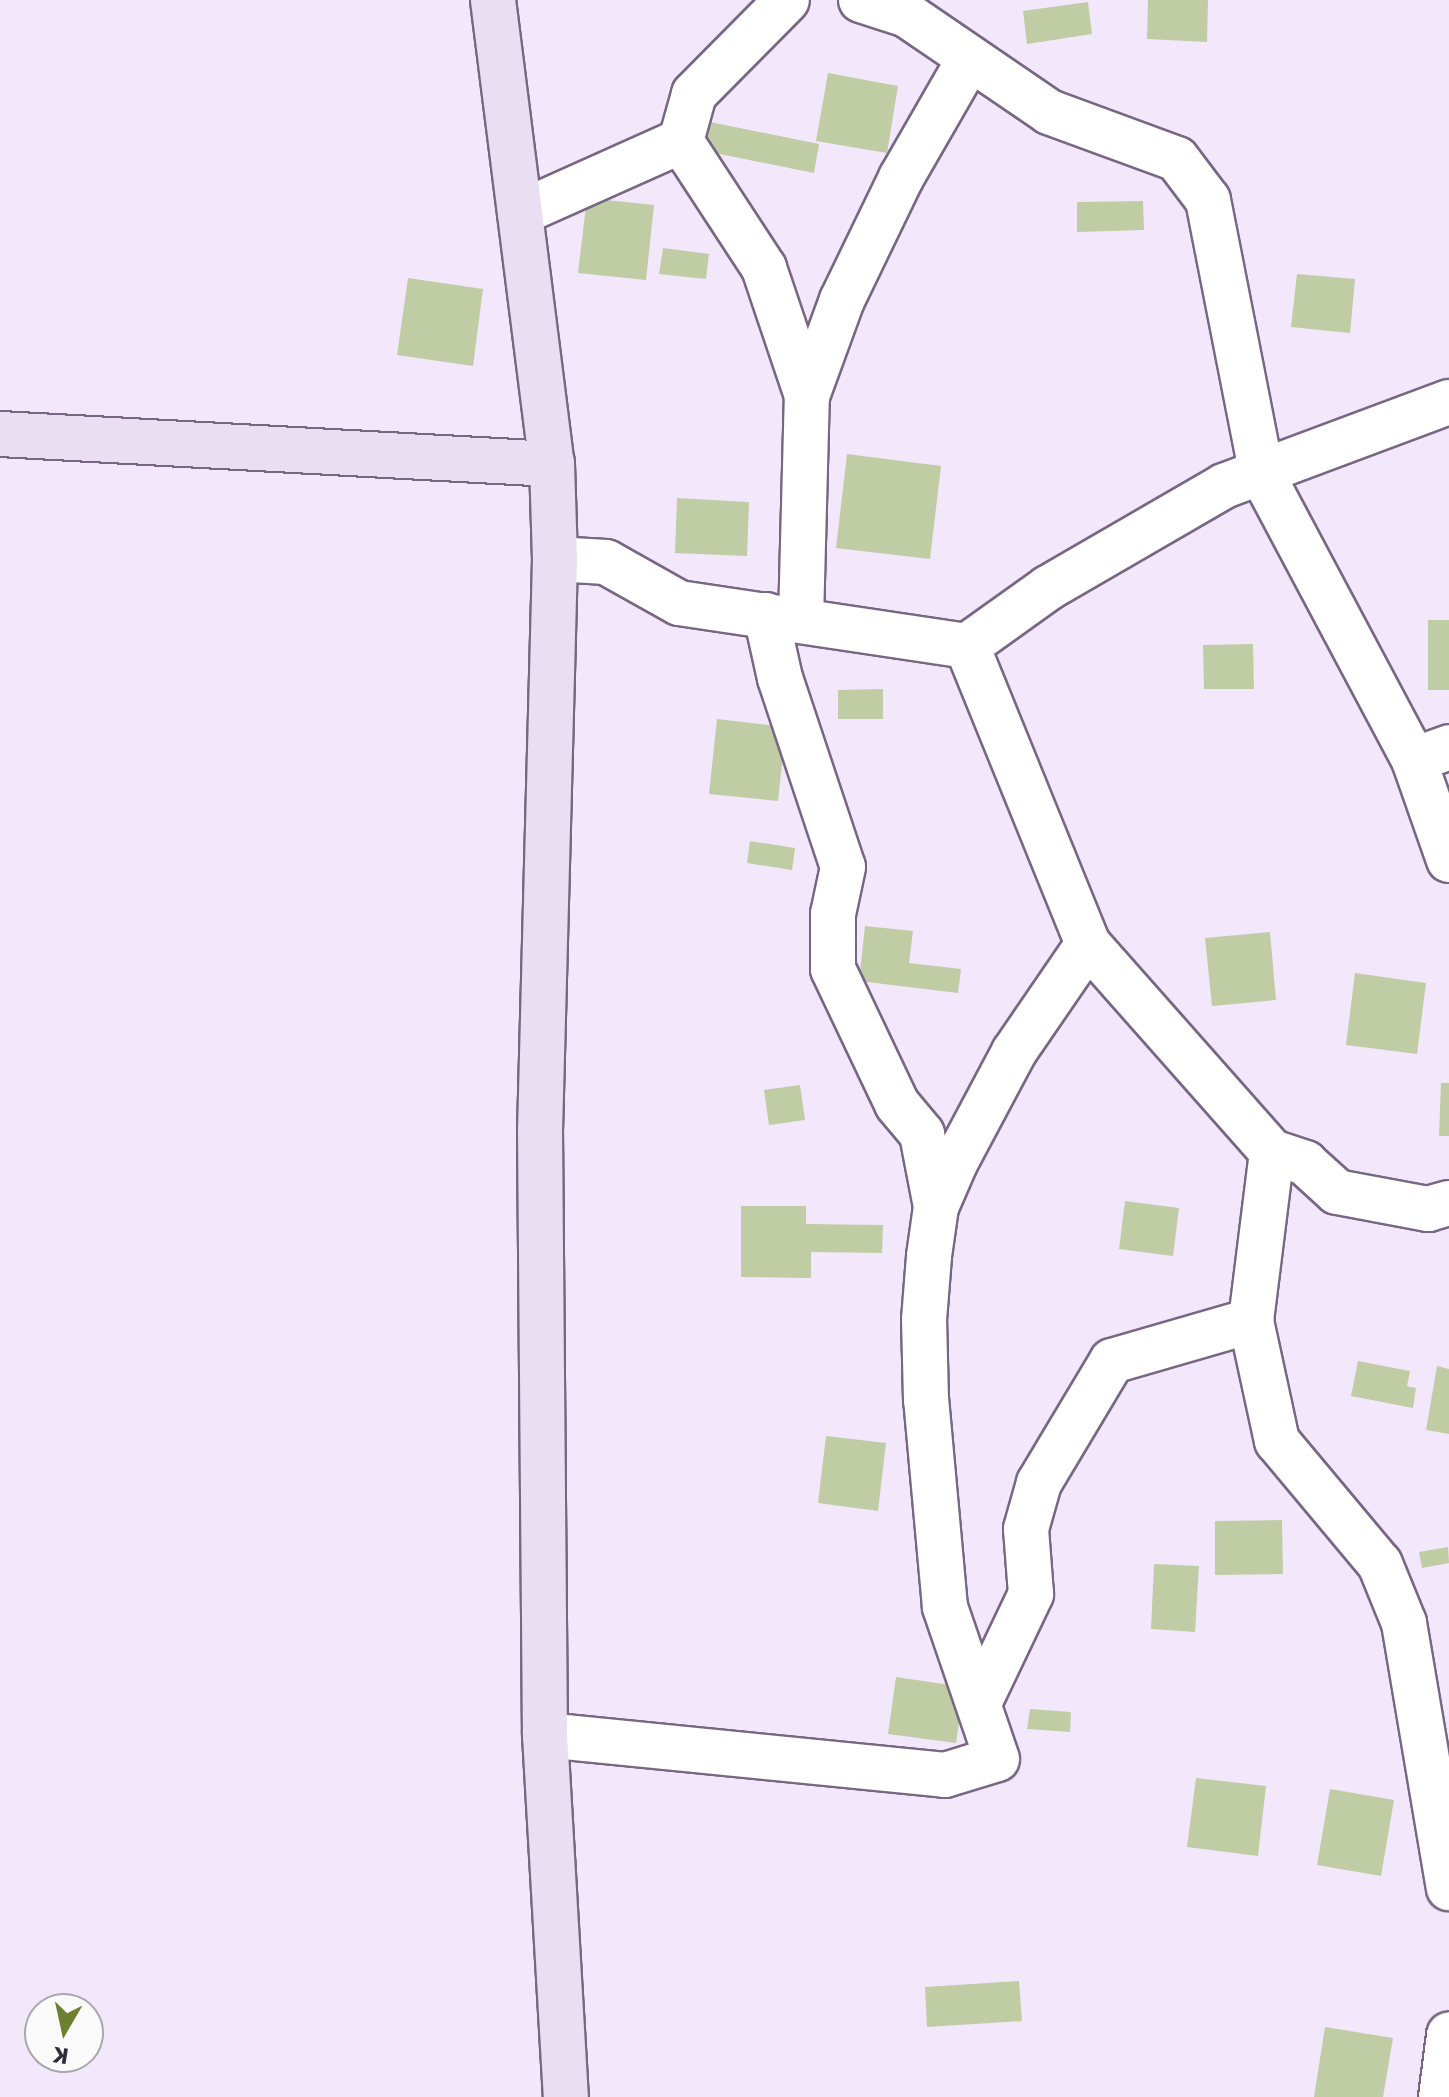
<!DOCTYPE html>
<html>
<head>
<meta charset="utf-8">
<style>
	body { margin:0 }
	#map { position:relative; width:1449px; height:2097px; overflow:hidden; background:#f3e8fb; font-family:Poppins,sans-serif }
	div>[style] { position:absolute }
	.building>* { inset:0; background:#c0cca4 }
	.roads { filter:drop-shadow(2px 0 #786783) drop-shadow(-2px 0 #786783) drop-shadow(0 2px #786783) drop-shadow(0 -2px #786783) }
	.street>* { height:44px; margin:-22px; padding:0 22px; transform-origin:22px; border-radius:22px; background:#fff }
	.secondary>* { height:44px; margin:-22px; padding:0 22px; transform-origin:22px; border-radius:22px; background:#eadef2 }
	span { translate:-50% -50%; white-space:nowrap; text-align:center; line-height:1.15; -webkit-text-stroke:8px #fafafa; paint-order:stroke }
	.north { position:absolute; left:24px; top:1993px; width:80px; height:80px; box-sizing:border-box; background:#fafafa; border:2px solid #aaa7ac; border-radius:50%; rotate:189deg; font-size:22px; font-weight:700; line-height:32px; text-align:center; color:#322b37 }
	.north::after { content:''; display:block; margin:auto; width:28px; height:36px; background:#6d802f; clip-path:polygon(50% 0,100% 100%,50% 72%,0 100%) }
</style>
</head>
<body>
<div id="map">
	<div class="building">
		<div style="clip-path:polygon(1148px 0,1208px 0,1207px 42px,1147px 39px)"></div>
		<div style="clip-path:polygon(1088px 2px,1092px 34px,1027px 44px,1023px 11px)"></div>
		<div style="clip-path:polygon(828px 73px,898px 86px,887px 153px,816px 141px)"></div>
		<div style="clip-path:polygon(705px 121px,819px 144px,814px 173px,700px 150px)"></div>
		<div style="clip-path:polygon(587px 198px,654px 205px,646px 280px,578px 273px)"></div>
		<div style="clip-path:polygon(1143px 201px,1144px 230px,1077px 232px,1077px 202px)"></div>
		<div style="clip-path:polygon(663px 248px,709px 254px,706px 279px,659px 274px)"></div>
		<div style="clip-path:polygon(1297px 274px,1355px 279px,1350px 333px,1291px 327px)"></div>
		<div style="clip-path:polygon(408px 278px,483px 289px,473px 366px,397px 355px)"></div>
		<div style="clip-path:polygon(847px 454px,941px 466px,930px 559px,836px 548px)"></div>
		<div style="clip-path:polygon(677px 498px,749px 502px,747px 556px,675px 553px)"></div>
		<div style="clip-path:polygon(1428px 620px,1449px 620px,1449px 690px,1428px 690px)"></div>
		<div style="clip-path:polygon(1253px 644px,1254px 689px,1204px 689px,1203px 645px)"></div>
		<div style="clip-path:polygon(883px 689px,883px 719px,838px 719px,838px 690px)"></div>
		<div style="clip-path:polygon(717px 719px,786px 727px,778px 801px,709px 794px)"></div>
		<div style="clip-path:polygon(750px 841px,795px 848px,792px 870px,747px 863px)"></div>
		<div style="clip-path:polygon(865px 926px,913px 931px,909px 963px,961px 969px,958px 993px,859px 981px)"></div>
		<div style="clip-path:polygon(1270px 932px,1276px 1000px,1212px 1006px,1205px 938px)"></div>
		<div style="clip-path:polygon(1355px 973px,1426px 983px,1417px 1054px,1346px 1045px)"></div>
		<div style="clip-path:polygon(1441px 1083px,1449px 1083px,1449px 1136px,1439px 1136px)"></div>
		<div style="clip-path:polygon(800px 1085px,805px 1120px,769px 1125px,764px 1090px)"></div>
		<div style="clip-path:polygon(1125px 1201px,1179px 1208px,1173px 1256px,1119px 1249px)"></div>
		<div style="clip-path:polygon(741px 1206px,806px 1206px,806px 1224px,883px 1225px,882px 1253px,811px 1252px,811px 1278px,741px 1277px)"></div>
		<div style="clip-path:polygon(1358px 1361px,1410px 1371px,1407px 1386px,1416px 1388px,1413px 1408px,1351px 1396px)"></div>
		<div style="clip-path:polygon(1437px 1366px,1449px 1369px,1449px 1434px,1426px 1430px)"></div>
		<div style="clip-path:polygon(826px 1436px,886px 1443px,878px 1511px,818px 1503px)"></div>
		<div style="clip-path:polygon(1282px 1520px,1283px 1574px,1215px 1575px,1215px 1521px)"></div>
		<div style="clip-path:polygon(1448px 1547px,1449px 1563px,1422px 1568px,1419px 1552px)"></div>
		<div style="clip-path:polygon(1154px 1564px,1199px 1566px,1195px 1632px,1151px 1629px)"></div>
		<div style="clip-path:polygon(896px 1677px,964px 1687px,956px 1743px,888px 1734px)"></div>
		<div style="clip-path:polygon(1030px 1709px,1071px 1712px,1070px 1732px,1027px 1729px)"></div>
		<div style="clip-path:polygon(1196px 1778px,1266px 1786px,1258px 1856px,1187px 1847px)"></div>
		<div style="clip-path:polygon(1330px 1789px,1394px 1800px,1381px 1876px,1317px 1865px)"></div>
		<div style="clip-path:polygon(1019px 1981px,1022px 2021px,927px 2027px,925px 1987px)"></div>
		<div style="clip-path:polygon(1325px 2027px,1393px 2038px,1383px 2097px,1314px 2097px)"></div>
	</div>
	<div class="roads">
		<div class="street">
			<div style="left:861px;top:0;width:48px;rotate:18.1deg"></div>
			<div style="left:907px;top:15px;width:172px;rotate:34.3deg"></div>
			<div style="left:1049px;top:112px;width:136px;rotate:20.2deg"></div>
			<div style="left:1177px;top:159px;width:51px;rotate:52.9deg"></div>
			<div style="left:1208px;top:200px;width:279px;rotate:78.9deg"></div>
			<div style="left:1262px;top:474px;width:324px;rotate:62deg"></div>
			<div style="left:1414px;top:760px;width:106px;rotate:70.7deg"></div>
			<div style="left:681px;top:141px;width:49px;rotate:-74.5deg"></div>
			<div style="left:694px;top:94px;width:132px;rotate:-45.3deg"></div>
			<div style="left:520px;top:213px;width:176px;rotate:-24.1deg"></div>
			<div style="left:681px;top:141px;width:152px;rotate:56.8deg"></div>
			<div style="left:764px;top:268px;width:135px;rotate:71.4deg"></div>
			<div style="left:555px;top:559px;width:51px;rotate:3.4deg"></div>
			<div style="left:606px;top:562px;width:84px;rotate:29.3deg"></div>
			<div style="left:679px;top:603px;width:291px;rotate:8.5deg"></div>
			<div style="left:967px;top:646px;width:100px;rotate:-35.6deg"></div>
			<div style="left:1048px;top:588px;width:203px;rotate:-30.1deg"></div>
			<div style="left:1224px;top:486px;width:240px;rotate:-20.5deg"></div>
			<div style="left:766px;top:615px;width:65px;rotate:77.5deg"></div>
			<div style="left:780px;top:678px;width:199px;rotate:71.6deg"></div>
			<div style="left:843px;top:867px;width:48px;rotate:102deg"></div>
			<div style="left:833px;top:914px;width:55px;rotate:90deg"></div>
			<div style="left:833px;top:969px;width:149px;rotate:64.6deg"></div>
			<div style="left:897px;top:1104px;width:39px;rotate:50deg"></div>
			<div style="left:922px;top:1134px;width:74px;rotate:79.1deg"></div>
			<div style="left:801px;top:620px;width:224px;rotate:-88.5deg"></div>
			<div style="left:807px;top:396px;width:102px;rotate:-70deg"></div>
			<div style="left:842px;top:300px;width:136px;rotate:-64.2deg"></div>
			<div style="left:901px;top:178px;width:138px;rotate:-60.1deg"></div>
			<div style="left:967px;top:646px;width:322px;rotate:67.9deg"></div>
			<div style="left:1088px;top:944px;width:278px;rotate:48.5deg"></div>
			<div style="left:1272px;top:1152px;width:35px;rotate:18deg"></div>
			<div style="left:1305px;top:1163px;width:43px;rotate:42.2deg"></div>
			<div style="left:1337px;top:1192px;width:93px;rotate:10.6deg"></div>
			<div style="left:1428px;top:1209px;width:22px;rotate:-16deg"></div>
			<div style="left:1414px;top:760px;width:37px;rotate:-20deg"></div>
			<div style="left:1272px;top:1152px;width:170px;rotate:97.1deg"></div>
			<div style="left:1251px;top:1321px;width:123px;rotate:77.8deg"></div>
			<div style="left:1277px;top:1441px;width:160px;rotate:50.1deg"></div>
			<div style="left:1380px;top:1564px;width:64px;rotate:67.9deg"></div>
			<div style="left:1404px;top:1623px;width:269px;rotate:80.4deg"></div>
			<div style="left:980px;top:1701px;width:119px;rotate:-64.5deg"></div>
			<div style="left:1031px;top:1594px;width:65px;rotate:-94.4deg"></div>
			<div style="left:1026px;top:1529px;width:48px;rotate:-74.2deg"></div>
			<div style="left:1039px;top:1483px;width:142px;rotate:-59.1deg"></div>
			<div style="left:1112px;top:1361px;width:145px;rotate:-16.1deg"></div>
			<div style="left:545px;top:1735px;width:402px;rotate:5.7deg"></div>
			<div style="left:945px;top:1775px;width:54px;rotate:-17.1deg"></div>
			<div style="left:997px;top:1759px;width:161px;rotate:-108.9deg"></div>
			<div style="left:945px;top:1607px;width:208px;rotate:-95.2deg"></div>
			<div style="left:926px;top:1400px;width:80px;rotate:-91.4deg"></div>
			<div style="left:924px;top:1320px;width:64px;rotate:-85.5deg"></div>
			<div style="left:929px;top:1256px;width:49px;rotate:-81.9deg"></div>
			<div style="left:936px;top:1207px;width:48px;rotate:-66.6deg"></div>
			<div style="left:955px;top:1163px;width:126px;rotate:-62deg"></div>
			<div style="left:1014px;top:1052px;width:131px;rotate:-55.6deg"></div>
			<div style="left:1441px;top:2097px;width:63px;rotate:-82.6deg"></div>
		</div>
		<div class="secondary">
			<div style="left:493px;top:0;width:468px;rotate:82.8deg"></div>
			<div style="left:552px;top:464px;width:95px;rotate:88.2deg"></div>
			<div style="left:555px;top:559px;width:571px;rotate:91.5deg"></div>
			<div style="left:540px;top:1130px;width:605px;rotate:89.53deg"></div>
			<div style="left:545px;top:1735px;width:363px;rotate:86.7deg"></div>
			<div style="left:0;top:434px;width:553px;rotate:3.11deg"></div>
		</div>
	</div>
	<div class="north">K</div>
</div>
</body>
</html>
